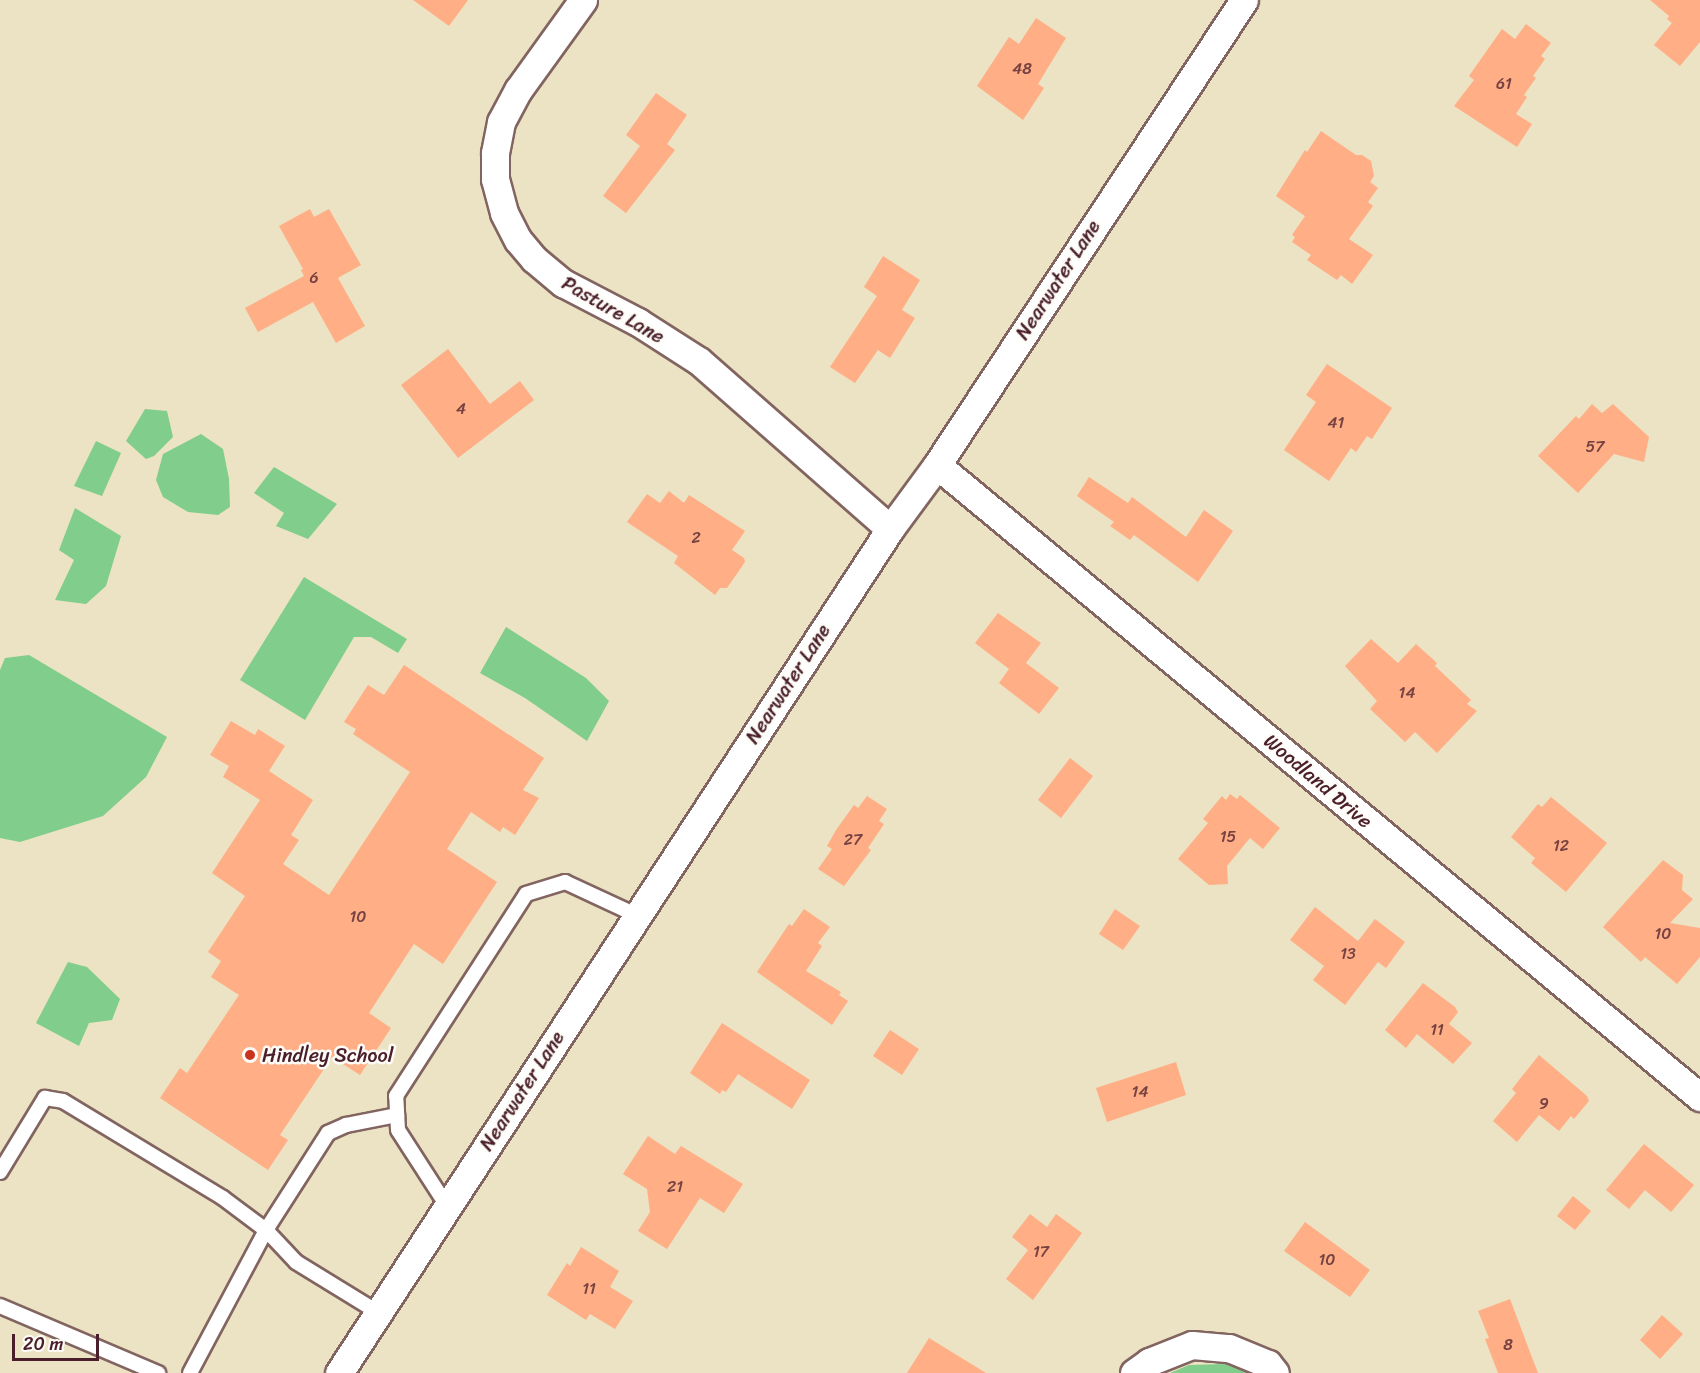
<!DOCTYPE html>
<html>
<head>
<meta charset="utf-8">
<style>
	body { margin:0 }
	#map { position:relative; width:1700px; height:1373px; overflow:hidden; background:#ebe3c3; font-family:Sriracha,sans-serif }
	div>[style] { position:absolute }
	.green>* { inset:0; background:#81cd8b }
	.building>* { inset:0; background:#ffae86 }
	.roads { filter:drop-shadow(2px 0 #826460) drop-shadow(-2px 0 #826460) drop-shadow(0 2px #826460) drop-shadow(0 -2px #826460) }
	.service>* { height:14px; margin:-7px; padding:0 7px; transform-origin:7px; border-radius:7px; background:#fff }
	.minor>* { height:27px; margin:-13.5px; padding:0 13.5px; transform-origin:13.5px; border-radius:13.5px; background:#fff }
	.dots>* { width:16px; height:16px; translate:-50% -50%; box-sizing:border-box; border:3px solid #fdfcf7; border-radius:50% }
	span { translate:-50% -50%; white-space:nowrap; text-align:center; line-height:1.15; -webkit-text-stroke:5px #fdfcf7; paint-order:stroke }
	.number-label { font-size:16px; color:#774342 }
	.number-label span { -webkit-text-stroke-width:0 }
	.street-label { font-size:20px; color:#4a1f2b }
	.poi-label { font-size:20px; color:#4a1f2b }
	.left { translate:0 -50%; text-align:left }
	.scale { position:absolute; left:12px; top:1334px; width:87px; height:27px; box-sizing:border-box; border:3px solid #4a1f2b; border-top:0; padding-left:8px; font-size:18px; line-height:21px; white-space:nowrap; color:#4a1f2b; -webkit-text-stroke:4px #fdfcf7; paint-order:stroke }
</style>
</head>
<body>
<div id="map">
	<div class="green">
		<div style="clip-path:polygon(145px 409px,167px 411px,173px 437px,154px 456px,146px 459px,126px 441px)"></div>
		<div style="clip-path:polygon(201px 434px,223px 449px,229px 479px,230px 507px,218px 515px,188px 512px,163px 497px,156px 480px,163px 454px)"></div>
		<div style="clip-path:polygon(96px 441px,121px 453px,102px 496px,74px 486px)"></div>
		<div style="clip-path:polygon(274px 467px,337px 504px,308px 539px,276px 526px,284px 513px,254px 493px)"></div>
		<div style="clip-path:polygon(75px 508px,121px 536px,106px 586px,86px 604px,55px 600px,74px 560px,59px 550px)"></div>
		<div style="clip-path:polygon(304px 577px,407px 639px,398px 653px,371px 637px,354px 637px,305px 720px,240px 680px)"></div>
		<div style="clip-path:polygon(506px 627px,586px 678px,609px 701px,587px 741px,525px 698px,480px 673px)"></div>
		<div style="clip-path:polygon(29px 655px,167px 737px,146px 777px,103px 816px,20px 842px,0 838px,0 670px,5px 658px)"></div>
		<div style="clip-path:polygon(68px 962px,87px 967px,120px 999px,112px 1020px,89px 1023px,79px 1046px,36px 1023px)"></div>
		<div style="clip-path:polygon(1225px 1364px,1251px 1373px,1170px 1373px,1189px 1365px)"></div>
	</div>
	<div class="building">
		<div style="clip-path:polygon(413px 0,468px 0,449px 26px)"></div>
		<div style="clip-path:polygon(1650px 0,1700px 0,1700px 42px,1680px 66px,1654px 45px,1672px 23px,1667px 19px,1669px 16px)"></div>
		<div style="clip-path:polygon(1036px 18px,1066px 38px,1038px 84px,1044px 88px,1023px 120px,977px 86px,1009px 37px,1019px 44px)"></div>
		<div style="clip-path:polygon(1526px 24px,1551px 43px,1541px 56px,1545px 59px,1533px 76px,1536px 78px,1524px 95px,1527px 97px,1516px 114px,1532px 124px,1517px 147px,1454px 106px,1474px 80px,1469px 76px,1502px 29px,1515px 39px)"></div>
		<div style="clip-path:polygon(656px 93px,687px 115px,667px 144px,675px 150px,626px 213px,603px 196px,640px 146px,626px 135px)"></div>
		<div style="clip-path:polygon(1321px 131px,1356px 155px,1362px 155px,1371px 161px,1374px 176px,1370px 182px,1378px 188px,1368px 202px,1373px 206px,1349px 239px,1373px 255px,1352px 284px,1341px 275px,1337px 280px,1307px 260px,1311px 255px,1292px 242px,1295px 237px,1292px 235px,1305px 216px,1276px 196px,1305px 150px,1307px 152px)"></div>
		<div style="clip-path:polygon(310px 209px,314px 217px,329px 209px,361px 265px,338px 278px,365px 326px,336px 343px,313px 302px,258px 332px,245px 308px,304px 276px,301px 270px,303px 269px,279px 226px)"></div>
		<div style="clip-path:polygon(883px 256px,920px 280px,902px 310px,915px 318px,890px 358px,878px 350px,855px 383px,830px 367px,877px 296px,864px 287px)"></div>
		<div style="clip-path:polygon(448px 349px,490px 404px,520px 381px,534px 400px,458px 458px,401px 385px)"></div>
		<div style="clip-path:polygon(1327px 364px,1392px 408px,1372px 439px,1367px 436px,1356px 452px,1351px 448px,1329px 481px,1284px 450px,1316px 402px,1306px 395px)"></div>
		<div style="clip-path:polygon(1592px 404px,1602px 413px,1613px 404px,1649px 437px,1644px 462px,1614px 454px,1578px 493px,1538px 456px,1576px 416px,1579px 419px)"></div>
		<div style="clip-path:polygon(1089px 477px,1128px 503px,1132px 497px,1186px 537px,1204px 510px,1233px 531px,1198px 582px,1134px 535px,1130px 540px,1110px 526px,1114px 522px,1077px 496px)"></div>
		<div style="clip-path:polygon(669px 491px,684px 503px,689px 495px,745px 531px,732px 550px,744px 558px,745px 562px,727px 588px,720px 588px,715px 595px,674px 563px,678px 556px,627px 522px,647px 494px,660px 503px)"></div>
		<div style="clip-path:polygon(998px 613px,1041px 643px,1026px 663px,1059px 688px,1039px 714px,999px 683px,1009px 669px,975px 643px)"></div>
		<div style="clip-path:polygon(1371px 639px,1398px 663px,1416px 644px,1437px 663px,1435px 666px,1471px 700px,1467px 704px,1477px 711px,1437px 753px,1415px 732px,1405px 742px,1370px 709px,1377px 701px,1345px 666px)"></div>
		<div style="clip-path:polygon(404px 665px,544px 758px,523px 790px,539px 798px,515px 835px,503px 827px,500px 832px,471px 812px,447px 849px,497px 882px,443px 964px,414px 944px,369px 1013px,391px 1028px,360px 1075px,332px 1057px,280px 1135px,288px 1140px,268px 1170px,160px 1098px,180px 1068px,187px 1073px,239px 995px,211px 977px,221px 961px,208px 952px,245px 896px,212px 873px,260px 800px,223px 777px,229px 766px,210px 755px,231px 721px,255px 735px,258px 729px,285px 746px,269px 771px,313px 800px,291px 835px,299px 840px,283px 864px,329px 895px,410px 772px,353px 734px,356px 729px,344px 722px,368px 685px,384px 695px)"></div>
		<div style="clip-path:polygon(1070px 758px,1093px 776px,1061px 818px,1038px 800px)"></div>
		<div style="clip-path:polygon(1230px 794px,1237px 799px,1240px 795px,1280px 828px,1263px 849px,1250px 838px,1227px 866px,1228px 884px,1209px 885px,1178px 859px,1208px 823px,1203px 819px,1222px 796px,1226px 800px)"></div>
		<div style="clip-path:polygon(867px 796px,887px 809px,879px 821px,884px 824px,868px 848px,871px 850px,844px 886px,818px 869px,832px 849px,827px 846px,836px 830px,854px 805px,858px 808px)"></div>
		<div style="clip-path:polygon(1551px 797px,1607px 843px,1566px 892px,1531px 863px,1535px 858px,1511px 837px,1538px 804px,1542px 807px)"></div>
		<div style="clip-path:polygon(1663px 860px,1683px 875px,1682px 890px,1693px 899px,1670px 923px,1700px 928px,1700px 957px,1677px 984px,1645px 957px,1641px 962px,1603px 927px)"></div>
		<div style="clip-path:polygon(1315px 907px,1358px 941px,1375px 919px,1405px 942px,1386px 968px,1378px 962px,1345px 1005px,1313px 980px,1324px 966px,1290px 940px)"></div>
		<div style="clip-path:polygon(804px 909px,830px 927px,818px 943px,822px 946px,806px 971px,841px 992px,839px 995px,848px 1001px,832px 1025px,757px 972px,789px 924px,792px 926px)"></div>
		<div style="clip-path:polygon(1115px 909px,1140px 926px,1123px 950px,1099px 934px)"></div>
		<div style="clip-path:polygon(1423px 983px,1455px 1007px,1458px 1012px,1449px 1024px,1472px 1043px,1453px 1064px,1417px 1034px,1406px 1048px,1385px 1030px)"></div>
		<div style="clip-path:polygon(722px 1023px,810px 1080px,792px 1109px,738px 1074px,726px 1092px,722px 1090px,720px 1094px,690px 1073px)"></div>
		<div style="clip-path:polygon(890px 1030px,919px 1049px,902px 1075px,873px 1056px)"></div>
		<div style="clip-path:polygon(1539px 1055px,1587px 1096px,1589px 1101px,1574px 1119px,1571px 1116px,1559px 1131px,1539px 1115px,1517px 1142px,1493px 1121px,1516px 1093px,1512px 1089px)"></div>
		<div style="clip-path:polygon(1176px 1062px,1186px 1095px,1107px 1122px,1096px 1088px)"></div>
		<div style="clip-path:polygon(648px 1136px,675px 1154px,681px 1146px,743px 1184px,724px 1213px,700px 1198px,667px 1249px,638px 1231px,650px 1212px,647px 1189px,623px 1174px)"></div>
		<div style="clip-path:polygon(1644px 1144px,1694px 1185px,1671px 1212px,1645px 1190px,1629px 1209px,1606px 1190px)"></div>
		<div style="clip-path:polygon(1573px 1196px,1591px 1211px,1575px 1230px,1557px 1216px)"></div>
		<div style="clip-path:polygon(1030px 1214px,1047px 1227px,1056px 1214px,1082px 1233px,1033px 1300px,1006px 1279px,1028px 1250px,1012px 1237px)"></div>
		<div style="clip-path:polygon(1305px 1222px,1370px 1270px,1350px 1297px,1284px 1251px)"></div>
		<div style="clip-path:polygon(581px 1247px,619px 1271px,610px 1287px,633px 1301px,615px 1329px,590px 1314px,586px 1320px,547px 1295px,567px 1263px,570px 1266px)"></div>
		<div style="clip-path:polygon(1510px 1299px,1533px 1360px,1538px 1373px,1498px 1373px,1485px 1339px,1489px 1338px,1478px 1311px)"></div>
		<div style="clip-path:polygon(1662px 1315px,1683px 1334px,1660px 1359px,1640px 1340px)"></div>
		<div style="clip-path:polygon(929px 1338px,986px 1373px,907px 1373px)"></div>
	</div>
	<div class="roads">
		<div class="service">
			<div style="left:0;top:1172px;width:87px;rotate:-58.7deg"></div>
			<div style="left:45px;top:1098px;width:18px;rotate:9deg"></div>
			<div style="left:63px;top:1101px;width:187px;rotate:31.2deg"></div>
			<div style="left:223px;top:1198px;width:54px;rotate:36.7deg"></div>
			<div style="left:266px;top:1230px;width:44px;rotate:46.8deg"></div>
			<div style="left:296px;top:1262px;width:97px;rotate:31.6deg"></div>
			<div style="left:447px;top:1206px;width:90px;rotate:-122.8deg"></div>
			<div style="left:398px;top:1130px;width:34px;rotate:-93deg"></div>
			<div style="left:396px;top:1096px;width:240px;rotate:-57.2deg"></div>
			<div style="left:526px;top:894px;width:41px;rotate:-17.1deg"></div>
			<div style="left:565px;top:882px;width:78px;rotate:24.9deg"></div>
			<div style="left:0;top:1306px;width:172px;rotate:23deg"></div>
			<div style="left:190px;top:1373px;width:162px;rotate:-62deg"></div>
			<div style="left:266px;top:1230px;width:115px;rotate:-57.4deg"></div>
			<div style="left:328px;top:1133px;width:20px;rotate:-24deg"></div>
			<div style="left:346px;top:1125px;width:52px;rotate:-11.1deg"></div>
		</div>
		<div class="minor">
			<div style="left:583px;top:0;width:111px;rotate:125.8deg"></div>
			<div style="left:518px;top:90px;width:36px;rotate:118deg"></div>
			<div style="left:501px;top:122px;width:32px;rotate:101deg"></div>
			<div style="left:495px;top:153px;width:26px;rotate:90deg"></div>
			<div style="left:495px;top:179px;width:35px;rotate:75deg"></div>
			<div style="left:504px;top:213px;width:30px;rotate:63deg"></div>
			<div style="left:518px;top:240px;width:25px;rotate:50deg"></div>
			<div style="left:534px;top:259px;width:38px;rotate:40deg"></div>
			<div style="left:563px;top:283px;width:85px;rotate:27.5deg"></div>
			<div style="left:638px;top:322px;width:72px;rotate:32.6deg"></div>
			<div style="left:699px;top:361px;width:254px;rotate:41.3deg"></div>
			<div style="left:937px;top:465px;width:991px;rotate:39.64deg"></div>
			<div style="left:339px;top:1373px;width:1008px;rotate:-56.86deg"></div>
			<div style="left:890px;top:529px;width:79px;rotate:-53.7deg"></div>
			<div style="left:937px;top:465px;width:557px;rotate:-56.57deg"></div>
			<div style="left:1134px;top:1373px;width:19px;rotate:-36deg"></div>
			<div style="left:1149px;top:1362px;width:46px;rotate:-21.6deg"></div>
			<div style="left:1192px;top:1345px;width:37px;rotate:5deg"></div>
			<div style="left:1229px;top:1348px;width:42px;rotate:22.3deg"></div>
			<div style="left:1268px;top:1364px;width:11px;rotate:52deg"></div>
		</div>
	</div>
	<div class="dots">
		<div style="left:250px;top:1055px;background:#c8321e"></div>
	</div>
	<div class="number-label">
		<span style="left:1022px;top:69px">48</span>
		<span style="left:1504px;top:84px">61</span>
		<span style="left:314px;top:278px">6</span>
		<span style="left:461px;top:409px">4</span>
		<span style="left:1336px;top:423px">41</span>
		<span style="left:1595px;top:447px">57</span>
		<span style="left:696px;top:538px">2</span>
		<span style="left:1407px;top:693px">14</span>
		<span style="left:1228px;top:837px">15</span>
		<span style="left:853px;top:840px">27</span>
		<span style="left:1561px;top:846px">12</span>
		<span style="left:358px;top:917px">10</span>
		<span style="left:1663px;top:934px">10</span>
		<span style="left:1348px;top:954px">13</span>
		<span style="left:1437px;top:1030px">11</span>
		<span style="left:1140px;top:1092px">14</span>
		<span style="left:1544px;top:1104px">9</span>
		<span style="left:675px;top:1187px">21</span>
		<span style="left:1041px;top:1252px">17</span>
		<span style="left:1327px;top:1260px">10</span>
		<span style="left:589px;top:1289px">11</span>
		<span style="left:1508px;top:1345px">8</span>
	</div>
	<div class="street-label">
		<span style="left:1058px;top:280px;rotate:-57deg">Nearwater Lane</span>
		<span style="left:613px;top:310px;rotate:30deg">Pasture Lane</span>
		<span style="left:788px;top:684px;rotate:-57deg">Nearwater Lane</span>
		<span style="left:1318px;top:781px;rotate:40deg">Woodland Drive</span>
		<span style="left:522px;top:1091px;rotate:-57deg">Nearwater Lane</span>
	</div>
	<div class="poi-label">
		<span class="left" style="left:262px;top:1055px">Hindley School</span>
	</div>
	<div class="scale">20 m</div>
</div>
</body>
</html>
